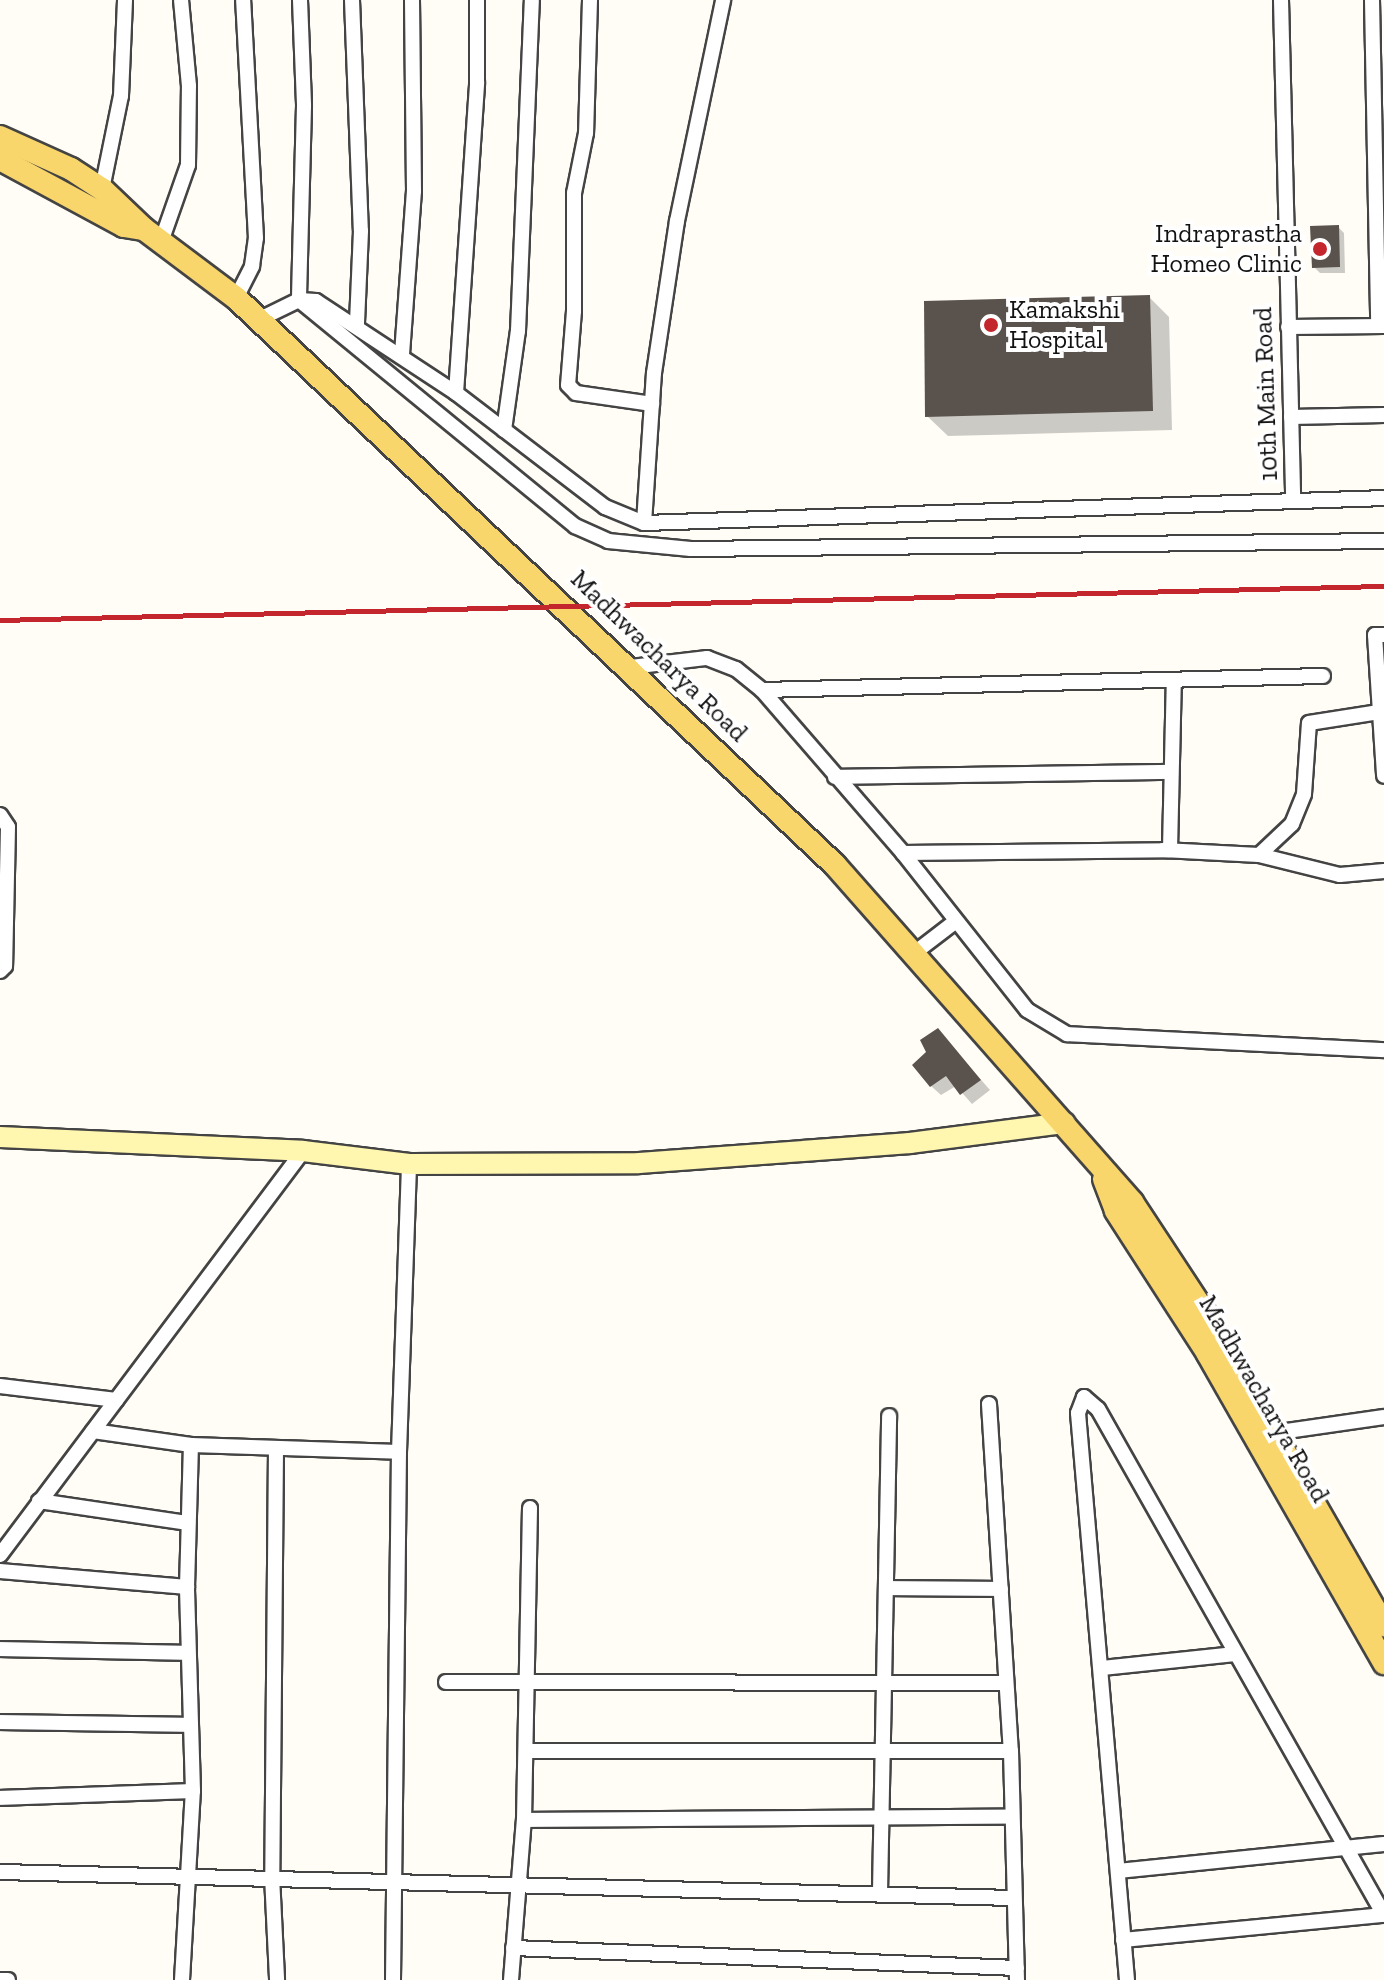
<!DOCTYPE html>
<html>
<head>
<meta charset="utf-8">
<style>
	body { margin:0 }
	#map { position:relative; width:1384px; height:1980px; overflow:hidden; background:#fffdf5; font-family:"Zilla Slab",serif }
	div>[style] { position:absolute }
	.shadow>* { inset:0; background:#0003 }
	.building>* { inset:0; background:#5a524d }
	.roads { filter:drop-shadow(2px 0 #444) drop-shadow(-2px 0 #444) drop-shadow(0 2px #444) drop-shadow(0 -2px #444) }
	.street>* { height:14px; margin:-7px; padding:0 7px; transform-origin:7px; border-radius:7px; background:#fff }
	.secondary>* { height:20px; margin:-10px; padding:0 10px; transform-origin:10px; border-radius:10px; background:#fff6b0 }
	.primary>* { height:22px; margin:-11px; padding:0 11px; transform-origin:11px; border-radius:11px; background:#f9d66b }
	.rail>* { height:5px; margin:-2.5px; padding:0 2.5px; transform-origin:2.5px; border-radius:2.5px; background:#c4262e }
	.dots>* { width:22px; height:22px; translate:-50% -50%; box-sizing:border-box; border:4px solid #fff; border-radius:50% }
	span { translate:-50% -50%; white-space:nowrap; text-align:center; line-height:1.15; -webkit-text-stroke:8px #fff; paint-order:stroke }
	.poi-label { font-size:26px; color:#111 }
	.right { translate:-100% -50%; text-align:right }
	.left { translate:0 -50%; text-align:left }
	.street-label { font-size:26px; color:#111 }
</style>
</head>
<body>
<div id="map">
	<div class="shadow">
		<div style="clip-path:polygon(1338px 227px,1344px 233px,1345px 273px,1320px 273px,1314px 267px)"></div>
		<div style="clip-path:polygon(1149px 297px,1169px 317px,1172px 430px,948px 436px,927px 416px)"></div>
		<div style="clip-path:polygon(947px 1041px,990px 1090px,972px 1104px,956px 1086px,941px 1095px,931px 1086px)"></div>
	</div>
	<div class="building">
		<div style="clip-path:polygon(1339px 225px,1340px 267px,1312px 268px,1310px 226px)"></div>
		<div style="clip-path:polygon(1150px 295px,1153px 411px,925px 417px,924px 301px)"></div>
		<div style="clip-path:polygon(938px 1028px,981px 1080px,960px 1095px,946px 1076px,930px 1087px,912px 1065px,926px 1052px,920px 1040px)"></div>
	</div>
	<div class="roads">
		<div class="street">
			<div style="left:300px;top:0;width:106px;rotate:87.8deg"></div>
			<div style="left:304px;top:106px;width:194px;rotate:91.5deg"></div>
			<div style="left:299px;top:300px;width:357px;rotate:39.3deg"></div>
			<div style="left:575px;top:526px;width:36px;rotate:24deg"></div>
			<div style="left:608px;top:541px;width:83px;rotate:5.5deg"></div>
			<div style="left:691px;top:549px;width:693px;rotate:-0.66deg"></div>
			<div style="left:352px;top:0;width:231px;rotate:87.8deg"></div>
			<div style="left:361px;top:231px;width:93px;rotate:92.5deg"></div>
			<div style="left:590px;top:0;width:133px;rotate:91.7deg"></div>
			<div style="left:586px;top:133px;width:61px;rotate:101.3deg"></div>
			<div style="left:574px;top:193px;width:118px;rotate:90deg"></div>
			<div style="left:574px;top:311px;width:74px;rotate:94.6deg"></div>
			<div style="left:568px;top:385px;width:11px;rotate:45deg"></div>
			<div style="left:576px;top:393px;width:77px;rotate:8.2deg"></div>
			<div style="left:1281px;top:0;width:498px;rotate:88.6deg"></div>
			<div style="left:1372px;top:0;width:326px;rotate:88.9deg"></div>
			<div style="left:102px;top:189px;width:95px;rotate:-78.5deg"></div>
			<div style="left:121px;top:96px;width:96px;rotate:-87.6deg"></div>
			<div style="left:161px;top:242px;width:82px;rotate:-70.7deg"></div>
			<div style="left:188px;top:165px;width:79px;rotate:-89.3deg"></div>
			<div style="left:189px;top:86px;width:86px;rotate:-95.3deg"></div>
			<div style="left:236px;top:298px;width:36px;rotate:-63deg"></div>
			<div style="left:252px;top:266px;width:28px;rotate:-82deg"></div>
			<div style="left:256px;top:238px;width:238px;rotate:-93.1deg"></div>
			<div style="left:260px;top:319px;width:43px;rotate:-26deg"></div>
			<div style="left:299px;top:300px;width:17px;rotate:3deg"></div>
			<div style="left:316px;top:301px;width:168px;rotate:33.3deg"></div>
			<div style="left:456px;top:393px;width:188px;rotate:37.4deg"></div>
			<div style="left:605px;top:507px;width:42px;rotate:22.3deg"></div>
			<div style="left:644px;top:523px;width:740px;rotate:-1.93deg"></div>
			<div style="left:1288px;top:327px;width:96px;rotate:-0.6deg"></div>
			<div style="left:402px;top:354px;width:163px;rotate:-85.8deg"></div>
			<div style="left:414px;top:191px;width:191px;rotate:-90.6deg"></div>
			<div style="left:456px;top:393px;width:312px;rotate:-86.1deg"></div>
			<div style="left:477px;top:82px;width:82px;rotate:-90deg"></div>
			<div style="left:1291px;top:417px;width:93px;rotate:-1.2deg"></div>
			<div style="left:504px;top:430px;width:100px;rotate:-82deg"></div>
			<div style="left:518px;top:331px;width:331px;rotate:-87.6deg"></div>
			<div style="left:644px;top:523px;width:150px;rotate:-86.2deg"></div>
			<div style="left:654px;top:373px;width:154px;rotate:-81.4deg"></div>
			<div style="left:677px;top:221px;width:226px;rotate:-78.2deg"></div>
			<div style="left:1384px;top:635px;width:9px;rotate:180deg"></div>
			<div style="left:1375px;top:635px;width:141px;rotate:86.3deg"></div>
			<div style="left:631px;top:667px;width:77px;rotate:-6.8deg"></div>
			<div style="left:707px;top:658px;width:31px;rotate:21deg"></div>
			<div style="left:736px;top:669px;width:33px;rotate:39deg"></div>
			<div style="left:762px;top:690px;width:216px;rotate:49.1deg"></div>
			<div style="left:903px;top:853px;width:200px;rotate:51.7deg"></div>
			<div style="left:1027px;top:1010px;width:47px;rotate:31deg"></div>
			<div style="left:1067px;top:1034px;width:317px;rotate:2.9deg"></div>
			<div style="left:762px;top:690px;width:561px;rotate:-1.43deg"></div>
			<div style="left:835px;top:777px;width:334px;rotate:-0.9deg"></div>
			<div style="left:0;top:815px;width:14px;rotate:56deg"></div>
			<div style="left:8px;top:827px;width:139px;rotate:91.2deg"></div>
			<div style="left:5px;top:966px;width:7px;rotate:135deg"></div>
			<div style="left:1163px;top:850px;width:96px;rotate:3deg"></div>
			<div style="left:1259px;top:855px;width:83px;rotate:13.9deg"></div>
			<div style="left:1340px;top:875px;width:44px;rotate:-5.2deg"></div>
			<div style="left:903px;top:853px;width:267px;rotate:-0.6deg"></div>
			<div style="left:1170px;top:850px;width:170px;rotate:-88.7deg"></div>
			<div style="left:1259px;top:855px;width:45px;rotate:-43.2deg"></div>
			<div style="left:1292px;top:824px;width:32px;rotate:-68deg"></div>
			<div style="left:1304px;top:794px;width:71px;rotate:-86deg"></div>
			<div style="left:1309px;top:723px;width:71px;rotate:-8.9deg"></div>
			<div style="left:913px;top:954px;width:54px;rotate:-37.5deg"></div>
			<div style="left:0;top:1386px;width:117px;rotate:6.9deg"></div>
			<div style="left:989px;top:1404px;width:348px;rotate:86.4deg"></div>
			<div style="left:1011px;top:1751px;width:229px;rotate:88.5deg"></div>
			<div style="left:93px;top:1431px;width:99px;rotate:8.1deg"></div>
			<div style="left:191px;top:1445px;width:208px;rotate:1.9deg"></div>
			<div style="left:1273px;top:1433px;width:112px;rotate:-8.2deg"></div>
			<div style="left:276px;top:1449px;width:427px;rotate:90.5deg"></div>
			<div style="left:272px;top:1876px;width:104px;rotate:87.2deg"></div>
			<div style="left:39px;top:1501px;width:151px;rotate:8.4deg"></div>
			<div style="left:0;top:1555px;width:505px;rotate:-53.13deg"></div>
			<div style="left:0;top:1571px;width:188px;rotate:4.9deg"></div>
			<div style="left:886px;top:1588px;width:115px;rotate:0.5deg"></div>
			<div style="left:0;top:1649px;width:187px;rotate:1.2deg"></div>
			<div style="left:1102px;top:1668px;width:134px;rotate:-6deg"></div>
			<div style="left:446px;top:1682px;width:560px;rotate:0.1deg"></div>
			<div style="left:0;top:1722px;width:191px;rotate:0.9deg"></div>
			<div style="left:526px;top:1751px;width:485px"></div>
			<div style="left:0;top:1798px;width:193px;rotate:-2.1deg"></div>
			<div style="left:524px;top:1820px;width:488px;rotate:-0.4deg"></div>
			<div style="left:1118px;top:1871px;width:267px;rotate:-5.8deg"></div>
			<div style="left:0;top:1872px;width:1014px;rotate:1.47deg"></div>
			<div style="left:880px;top:1892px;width:476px;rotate:-88.9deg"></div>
			<div style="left:1123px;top:1940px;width:262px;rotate:-5.5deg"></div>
			<div style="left:513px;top:1948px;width:504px;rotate:2.27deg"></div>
			<div style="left:0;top:1980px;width:8px"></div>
			<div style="left:182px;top:1980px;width:189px;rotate:-86.7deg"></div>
			<div style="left:193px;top:1791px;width:204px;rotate:-91.7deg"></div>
			<div style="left:187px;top:1587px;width:142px;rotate:-88.4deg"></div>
			<div style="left:393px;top:1980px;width:528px;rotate:-89.35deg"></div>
			<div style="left:399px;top:1452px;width:288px;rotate:-88deg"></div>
			<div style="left:511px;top:1980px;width:161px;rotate:-85.4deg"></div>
			<div style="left:524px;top:1820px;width:312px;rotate:-88.9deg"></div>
			<div style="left:1127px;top:1980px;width:569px;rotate:-94.94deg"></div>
			<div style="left:1078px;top:1413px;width:17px;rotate:-69deg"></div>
			<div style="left:1084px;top:1397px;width:18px;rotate:41deg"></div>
			<div style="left:1098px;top:1409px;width:581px;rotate:60.52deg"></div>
		</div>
		<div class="secondary">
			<div style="left:0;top:1137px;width:303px;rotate:2.6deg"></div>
			<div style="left:303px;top:1151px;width:107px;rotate:7deg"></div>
			<div style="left:409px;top:1164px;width:230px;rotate:-0.2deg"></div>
			<div style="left:639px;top:1163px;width:272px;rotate:-4.2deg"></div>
			<div style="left:910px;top:1143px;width:156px;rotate:-7.4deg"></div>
		</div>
		<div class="primary">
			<div style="left:0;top:137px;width:78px;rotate:24.3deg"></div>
			<div style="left:71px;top:169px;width:37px;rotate:33deg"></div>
			<div style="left:102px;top:189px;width:58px;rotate:43.6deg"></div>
			<div style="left:144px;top:229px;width:115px;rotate:36.9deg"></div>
			<div style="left:236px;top:298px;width:825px;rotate:43.43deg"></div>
			<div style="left:835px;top:865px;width:449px;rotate:48.6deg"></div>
			<div style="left:1132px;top:1202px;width:133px;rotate:56.7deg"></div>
			<div style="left:1205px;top:1313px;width:360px;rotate:60.2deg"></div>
			<div style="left:0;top:159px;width:141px;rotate:28.4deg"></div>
			<div style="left:124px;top:226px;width:20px;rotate:9deg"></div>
			<div style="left:1104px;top:1179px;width:34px;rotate:69deg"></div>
			<div style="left:1116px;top:1211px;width:170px;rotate:57.2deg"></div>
			<div style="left:1208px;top:1354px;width:356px;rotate:60.3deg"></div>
		</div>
	</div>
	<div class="rail">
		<div style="left:0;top:620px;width:1384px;rotate:-1.41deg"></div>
	</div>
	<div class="dots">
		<div style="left:1320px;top:249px;background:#c4262e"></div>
		<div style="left:991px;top:325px;background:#c4262e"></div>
	</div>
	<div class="poi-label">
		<span class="right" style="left:1302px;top:249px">Indraprastha<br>Homeo Clinic</span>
		<span class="left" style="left:1009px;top:325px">Kamakshi<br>Hospital</span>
	</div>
	<div class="street-label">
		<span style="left:1266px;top:394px;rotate:-92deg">10th Main Road</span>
		<span style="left:659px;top:656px;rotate:44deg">Madhwacharya Road</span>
		<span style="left:1264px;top:1399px;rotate:60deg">Madhwacharya Road</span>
	</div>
</div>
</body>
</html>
